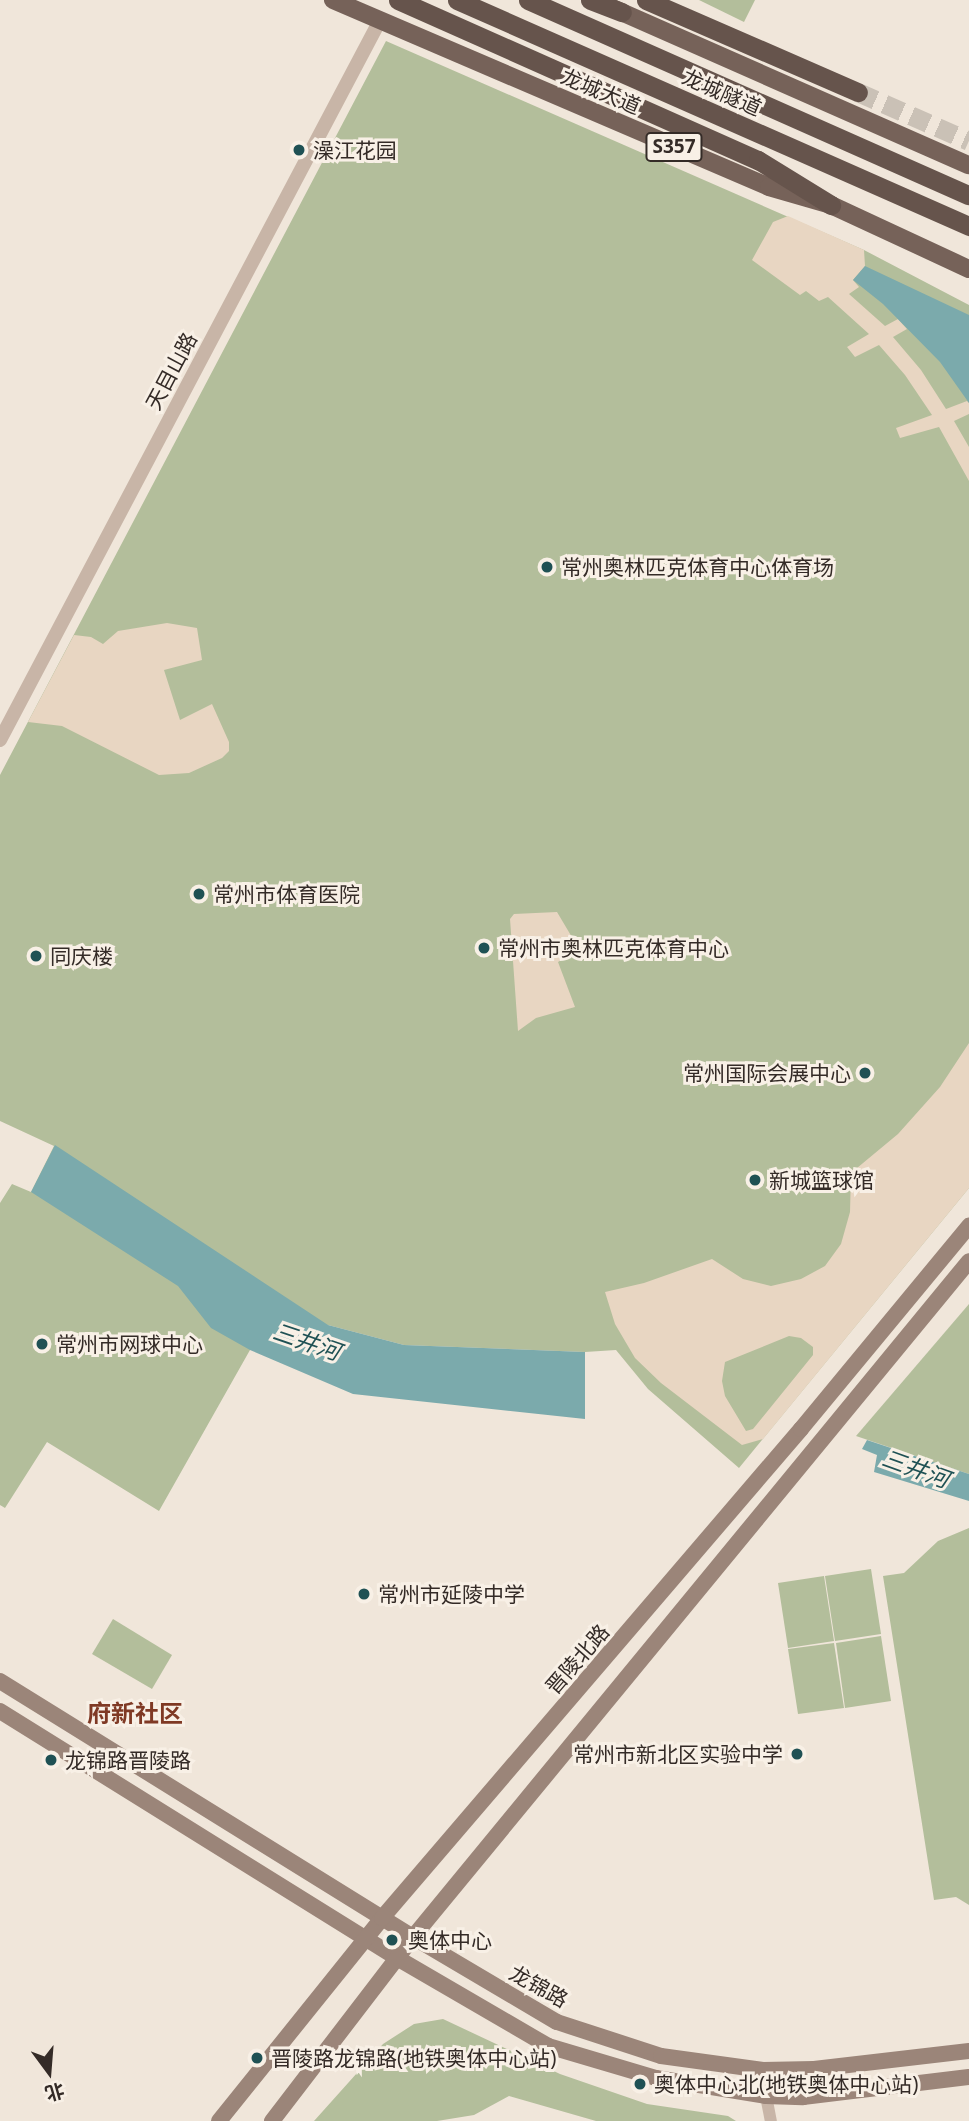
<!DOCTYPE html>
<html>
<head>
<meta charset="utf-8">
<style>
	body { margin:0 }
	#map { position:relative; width:969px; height:2121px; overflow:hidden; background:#f0e6da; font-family:"Open Sans","Noto Sans SC",sans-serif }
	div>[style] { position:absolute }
	.green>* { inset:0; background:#b3be9b }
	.plaza>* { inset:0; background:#e8d6c2 }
	.water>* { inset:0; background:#7baaac }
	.trunk-tunnel>* { height:19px; margin-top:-9.5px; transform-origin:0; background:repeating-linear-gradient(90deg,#cac1b6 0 19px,transparent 0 29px) }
	.minor>* { height:12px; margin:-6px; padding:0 6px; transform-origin:6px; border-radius:6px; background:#c8b5a7 }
	.tertiary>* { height:14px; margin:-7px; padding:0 7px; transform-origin:7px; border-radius:7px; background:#c8b5a7 }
	.secondary>* { height:16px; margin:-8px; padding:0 8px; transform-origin:8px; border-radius:8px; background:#9b8579 }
	.primary>* { height:18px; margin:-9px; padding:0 9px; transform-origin:9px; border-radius:9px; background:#766259 }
	.trunk>* { height:19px; margin:-9.5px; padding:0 9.5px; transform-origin:9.5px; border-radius:9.5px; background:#66544c }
	.dots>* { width:19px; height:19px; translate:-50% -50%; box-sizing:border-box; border:4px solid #f8f0e6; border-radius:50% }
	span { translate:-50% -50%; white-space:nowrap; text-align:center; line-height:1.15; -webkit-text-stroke:6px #f8f0e6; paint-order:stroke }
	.shield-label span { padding:2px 5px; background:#f8f0e6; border:2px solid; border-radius:5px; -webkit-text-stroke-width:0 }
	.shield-label { font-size:19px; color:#342b27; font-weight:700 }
	.street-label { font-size:21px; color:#342b27 }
	.poi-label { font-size:21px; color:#342b27 }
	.left { translate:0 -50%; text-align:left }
	.right { translate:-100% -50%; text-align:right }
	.water-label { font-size:23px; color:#1f5154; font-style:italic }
	.quarter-label { font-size:24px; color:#7f3924; font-weight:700 }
	.north { position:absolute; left:14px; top:2037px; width:70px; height:70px; -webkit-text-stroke:5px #f8f0e6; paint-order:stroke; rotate:164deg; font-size:19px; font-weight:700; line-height:28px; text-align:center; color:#342b27 }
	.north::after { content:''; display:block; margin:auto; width:24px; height:32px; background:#342b27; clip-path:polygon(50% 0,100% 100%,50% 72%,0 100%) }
</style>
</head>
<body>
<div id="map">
	<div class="green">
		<div style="clip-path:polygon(699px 0,755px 0,744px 22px)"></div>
		<div style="clip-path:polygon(386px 41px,864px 250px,969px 305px,969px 1188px,739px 1468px,648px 1389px,616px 1350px,585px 1352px,404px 1345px,328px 1325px,250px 1350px,159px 1511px,47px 1442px,5px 1508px,0 1505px,0 1203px,12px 1184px,31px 1192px,54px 1146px,0 1121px,0 775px)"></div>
		<div style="clip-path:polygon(969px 1304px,969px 1474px,856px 1436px)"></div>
		<div style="clip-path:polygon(969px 1528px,969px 1905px,956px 1897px,934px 1900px,883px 1576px,904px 1573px,938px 1541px)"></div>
		<div style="clip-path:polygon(871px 1569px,881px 1634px,835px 1641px,825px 1576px)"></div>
		<div style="clip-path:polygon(824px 1576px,834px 1641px,788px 1648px,778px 1583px)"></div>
		<div style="clip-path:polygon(113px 1619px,172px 1655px,152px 1689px,92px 1654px)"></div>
		<div style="clip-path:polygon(881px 1636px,891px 1701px,845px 1708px,836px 1643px)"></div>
		<div style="clip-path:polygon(834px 1643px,844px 1708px,798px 1714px,788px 1649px)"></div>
		<div style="clip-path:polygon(443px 2019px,560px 2074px,647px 2104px,728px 2116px,736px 2121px,596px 2121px,509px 2096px,474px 2115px,437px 2121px,314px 2121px,383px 2044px,414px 2024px)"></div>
	</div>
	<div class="plaza">
		<div style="clip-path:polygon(788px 216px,864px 250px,865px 266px,853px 280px,859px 287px,849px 294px,885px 326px,898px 319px,907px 329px,893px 337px,921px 370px,946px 409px,967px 401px,969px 403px,969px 414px,954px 421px,969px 447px,969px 481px,939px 427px,900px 438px,896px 428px,932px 415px,905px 375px,879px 345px,855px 357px,847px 347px,869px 334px,828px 297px,819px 301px,806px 291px,800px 295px,752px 260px,773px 222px)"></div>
		<div style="clip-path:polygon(167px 623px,197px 628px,202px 660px,164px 670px,180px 720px,212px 704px,229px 742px,229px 751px,222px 758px,189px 773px,159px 775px,62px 726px,28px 722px,74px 635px,91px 637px,103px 644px,118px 631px)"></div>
		<div style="clip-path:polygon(557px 912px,579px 949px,558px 962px,575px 1007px,536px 1018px,518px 1031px,510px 919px,514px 914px)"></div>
		<div style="clip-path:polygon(evenodd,969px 1043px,969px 1188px,763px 1439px,742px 1445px,661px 1383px,635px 1358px,615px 1324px,605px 1292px,644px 1283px,712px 1259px,743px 1279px,771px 1286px,801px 1279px,825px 1266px,841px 1244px,850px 1212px,851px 1173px,898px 1134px,940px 1087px,969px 1043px,789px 1336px,801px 1338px,813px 1347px,813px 1355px,753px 1429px,746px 1431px,725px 1396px,722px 1381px,725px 1362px,789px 1336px)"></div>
	</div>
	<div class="water">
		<div style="clip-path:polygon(865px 266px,969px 315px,969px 403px,940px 362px,883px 304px,853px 280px)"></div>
		<div style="clip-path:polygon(55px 1145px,328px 1325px,404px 1345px,585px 1352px,585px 1419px,353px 1394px,250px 1350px,211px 1328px,178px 1286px,31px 1192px)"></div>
		<div style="clip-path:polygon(867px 1440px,969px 1474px,969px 1501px,874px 1472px,877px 1455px,862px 1449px)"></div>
	</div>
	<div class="trunk-tunnel">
		<div style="left:858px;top:92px;width:121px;rotate:23.8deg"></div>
	</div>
	<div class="minor">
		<div style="left:766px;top:2096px;width:25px;rotate:79deg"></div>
	</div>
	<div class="tertiary">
		<div style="left:0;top:740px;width:812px;rotate:-62.17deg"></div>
	</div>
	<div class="secondary">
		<div style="left:0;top:1681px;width:486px;rotate:31.8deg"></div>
		<div style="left:413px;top:1937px;width:167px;rotate:30.6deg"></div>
		<div style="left:557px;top:2022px;width:109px;rotate:18.1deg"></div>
		<div style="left:661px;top:2056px;width:103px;rotate:7.8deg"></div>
		<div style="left:763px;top:2070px;width:51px;rotate:-1.1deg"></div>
		<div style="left:814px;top:2069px;width:156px;rotate:-6.6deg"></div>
		<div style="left:0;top:1711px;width:468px;rotate:31.9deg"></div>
		<div style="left:397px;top:1958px;width:175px;rotate:30.2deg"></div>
		<div style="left:548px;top:2046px;width:113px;rotate:16.5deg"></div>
		<div style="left:656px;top:2078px;width:111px;rotate:9.3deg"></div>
		<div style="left:766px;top:2096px;width:37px;rotate:2deg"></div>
		<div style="left:803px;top:2097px;width:167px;rotate:-6.9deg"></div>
		<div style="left:219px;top:2121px;width:260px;rotate:-51.2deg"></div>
		<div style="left:382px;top:1918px;width:644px;rotate:-49.41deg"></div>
		<div style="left:801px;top:1429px;width:264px;rotate:-50.4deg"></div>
		<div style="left:272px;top:2121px;width:232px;rotate:-52.5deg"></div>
		<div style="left:413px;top:1937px;width:875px;rotate:-50.56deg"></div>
	</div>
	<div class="primary">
		<div style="left:333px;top:0;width:474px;rotate:23.2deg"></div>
		<div style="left:769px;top:187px;width:65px;rotate:16.2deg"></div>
		<div style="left:831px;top:205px;width:152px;rotate:24.9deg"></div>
		<div style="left:610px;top:7px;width:392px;rotate:23.8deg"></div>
	</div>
	<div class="trunk">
		<div style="left:398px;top:0;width:394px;rotate:24deg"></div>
		<div style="left:758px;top:160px;width:86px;rotate:31.7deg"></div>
		<div style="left:457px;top:0;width:560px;rotate:23.82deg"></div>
		<div style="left:528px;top:0;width:482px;rotate:23.9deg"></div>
		<div style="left:590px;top:0;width:34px;rotate:21deg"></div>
		<div style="left:646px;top:0;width:231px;rotate:23.5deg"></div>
	</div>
	<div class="dots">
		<div style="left:299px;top:150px;background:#1f5154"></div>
		<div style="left:547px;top:567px;background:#1f5154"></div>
		<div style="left:199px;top:894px;background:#1f5154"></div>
		<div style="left:484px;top:948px;background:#1f5154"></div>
		<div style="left:36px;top:956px;background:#1f5154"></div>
		<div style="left:865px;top:1073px;background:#1f5154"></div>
		<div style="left:755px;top:1180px;background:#1f5154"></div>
		<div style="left:42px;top:1344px;background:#1f5154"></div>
		<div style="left:364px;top:1594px;background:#1f5154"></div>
		<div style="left:797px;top:1754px;background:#1f5154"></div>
		<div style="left:51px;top:1760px;background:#1f5154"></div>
		<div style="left:392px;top:1940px;background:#1f5154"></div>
		<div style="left:257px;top:2058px;background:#1f5154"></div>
		<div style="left:640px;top:2084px;background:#1f5154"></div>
	</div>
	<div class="shield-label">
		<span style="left:674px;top:147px">S357</span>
	</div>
	<div class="street-label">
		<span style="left:601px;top:91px;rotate:23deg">龙城大道</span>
		<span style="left:722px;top:92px;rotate:24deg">龙城隧道</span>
		<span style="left:171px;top:371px;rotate:-62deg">天目山路</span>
		<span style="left:577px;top:1659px;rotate:-49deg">晋陵北路</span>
		<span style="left:539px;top:1986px;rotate:29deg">龙锦路</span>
	</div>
	<div class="poi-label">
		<span class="left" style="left:313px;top:150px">澡江花园</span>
		<span class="left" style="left:561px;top:567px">常州奥林匹克体育中心体育场</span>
		<span class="left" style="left:213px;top:894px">常州市体育医院</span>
		<span class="left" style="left:498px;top:948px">常州市奥林匹克体育中心</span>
		<span class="left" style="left:50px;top:956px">同庆楼</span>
		<span class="right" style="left:851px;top:1073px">常州国际会展中心</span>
		<span class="left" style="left:769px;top:1180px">新城篮球馆</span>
		<span class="left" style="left:56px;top:1344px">常州市网球中心</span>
		<span class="left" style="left:378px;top:1594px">常州市延陵中学</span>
		<span class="right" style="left:783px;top:1754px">常州市新北区实验中学</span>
		<span class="left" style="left:65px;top:1760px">龙锦路晋陵路</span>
		<span class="left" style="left:408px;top:1940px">奥体中心</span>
		<span class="left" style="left:271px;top:2058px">晋陵路龙锦路(地铁奥体中心站)</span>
		<span class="left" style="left:654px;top:2084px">奥体中心北(地铁奥体中心站)</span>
	</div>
	<div class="water-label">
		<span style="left:307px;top:1341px;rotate:19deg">三井河</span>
		<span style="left:916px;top:1468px;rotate:20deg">三井河</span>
	</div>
	<div class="quarter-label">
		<span style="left:135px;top:1713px">府新社区</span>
	</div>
	<div class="north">北</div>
</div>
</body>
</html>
